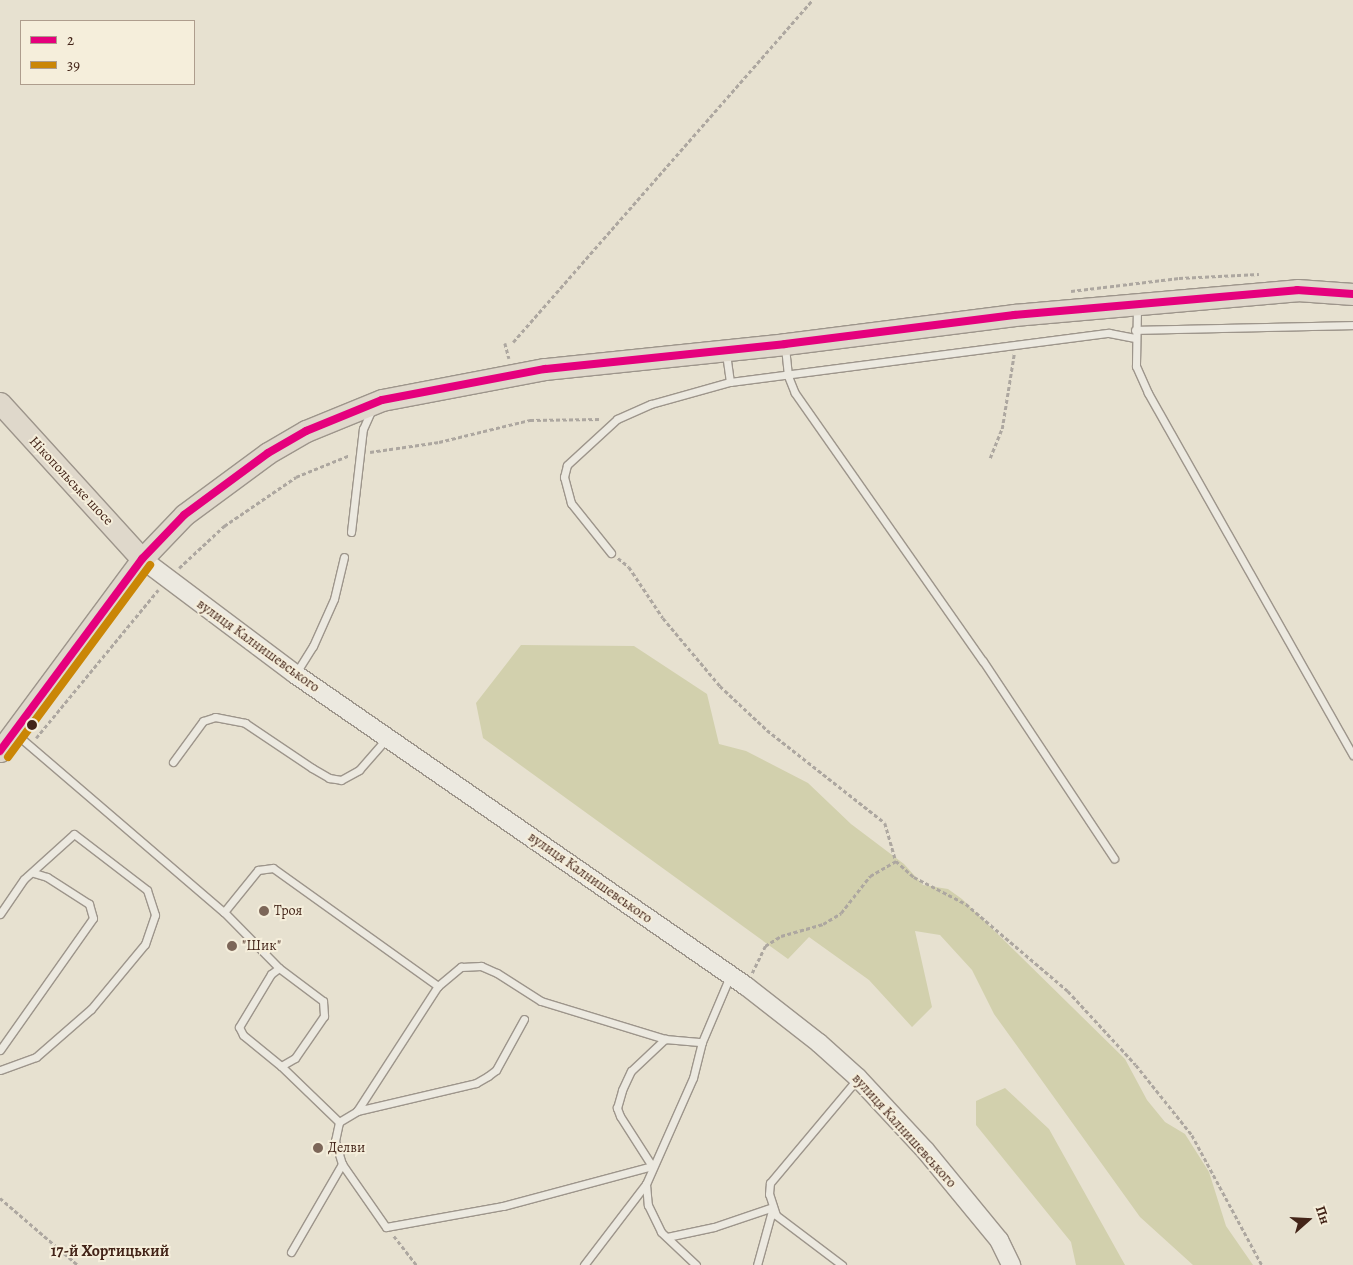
<!DOCTYPE html>
<html>
<head>
<meta charset="utf-8">
<style>
	body { margin:0 }
	#map { position:relative; width:1353px; height:1265px; overflow:hidden; background:#e7e1d0; font-family:Alegreya,serif }
	div>[style] { position:absolute }
	.green>* { inset:0; background:#d2d0ad }
	.path>* { height:2.5px; margin-top:-1.25px; transform-origin:0; background:repeating-linear-gradient(90deg,#ada7a0 0 4px,transparent 0 6.5px) }
	.roads { filter:drop-shadow(1px 0 #9d958b) drop-shadow(-1px 0 #9d958b) drop-shadow(0 1px #9d958b) drop-shadow(0 -1px #9d958b) }
	.service>* { height:7px; margin:-3.5px; padding:0 3.5px; transform-origin:3.5px; border-radius:3.5px; background:#ece9e0 }
	.tertiary>* { height:18px; margin:-9px; padding:0 9px; transform-origin:9px; border-radius:9px; background:#ece9e0 }
	.primary>* { height:21px; margin:-10.5px; padding:0 10.5px; transform-origin:10.5px; border-radius:10.5px; background:#dfd8cb }
	.bus-1>* { height:8px; margin:-4px; padding:0 4px; transform-origin:4px; border-radius:4px; background:#e5007d }
	.bus-2>* { height:8px; margin:-4px; padding:0 4px; transform-origin:4px; border-radius:4px; background:#ca8606 }
	.dots>* { width:14px; height:14px; translate:-50% -50%; box-sizing:border-box; border:2px solid #f5eedb; border-radius:50% }
	span { translate:-50% -50%; white-space:nowrap; text-align:center; line-height:1.15; -webkit-text-stroke:4px #f5eedb; paint-order:stroke }
	.street-label { font-size:14px; color:#432418 }
	.poi-label { font-size:14px; color:#432418 }
	.left { translate:0 -50%; text-align:left }
	.quarter-label { font-size:16px; color:#432418; font-weight:700 }
	.legend { position:absolute; left:20px; top:20px; width:175px; height:65px; box-sizing:border-box; background:#f5eedb; border:1px solid #ae9d8d; margin:0; padding:6px 9px; list-style:none; font-size:15px; color:#432418 }
	.legend li { display:flex; align-items:center; gap:10px; height:25px }
	.legend b { width:25px; border:1px solid #ae9d8d }
	.north { position:absolute; left:1283px; top:1195px; width:50px; height:50px; -webkit-text-stroke:4px #f5eedb; paint-order:stroke; rotate:71deg; font-size:14px; font-weight:700; line-height:20px; text-align:center; color:#432418 }
	.north::after { content:''; display:block; margin:auto; width:18px; height:22px; background:#432418; clip-path:polygon(50% 0,100% 100%,50% 72%,0 100%) }
</style>
</head>
<body>
<div id="map">
	<div class="green">
		<div style="clip-path:polygon(521px 645px,634px 646px,707px 694px,719px 744px,746px 751px,808px 783px,851px 824px,904px 864px,923px 885px,948px 889px,962px 899px,1125px 1059px,1147px 1100px,1165px 1122px,1185px 1134px,1209px 1172px,1226px 1226px,1253px 1265px,1193px 1265px,1140px 1217px,994px 1014px,972px 970px,940px 935px,915px 931px,932px 1007px,912px 1027px,869px 980px,809px 937px,788px 959px,483px 738px,476px 703px)"></div>
		<div style="clip-path:polygon(1005px 1088px,1049px 1129px,1125px 1265px,1076px 1265px,1071px 1242px,976px 1125px,976px 1101px)"></div>
	</div>
	<div class="path">
		<div style="left:1071px;top:291px;width:109px;rotate:-6.9deg"></div>
		<div style="left:1179px;top:278px;width:80px;rotate:-2.9deg"></div>
		<div style="left:513px;top:342px;width:454px;rotate:-48.8deg"></div>
		<div style="left:505px;top:343px;width:16px;rotate:75deg"></div>
		<div style="left:370px;top:452px;width:70px;rotate:-8.2deg"></div>
		<div style="left:439px;top:442px;width:94px;rotate:-13.6deg"></div>
		<div style="left:530px;top:420px;width:71px;rotate:-0.8deg"></div>
		<div style="left:990px;top:458px;width:31px;rotate:-68deg"></div>
		<div style="left:1002px;top:429px;width:76px;rotate:-80.9deg"></div>
		<div style="left:618px;top:558px;width:14px;rotate:39deg"></div>
		<div style="left:629px;top:567px;width:61px;rotate:56.3deg"></div>
		<div style="left:663px;top:618px;width:89px;rotate:50deg"></div>
		<div style="left:720px;top:686px;width:64px;rotate:43.1deg"></div>
		<div style="left:767px;top:730px;width:150px;rotate:38.2deg"></div>
		<div style="left:885px;top:823px;width:40px;rotate:74deg"></div>
		<div style="left:896px;top:861px;width:24px;rotate:42deg"></div>
		<div style="left:914px;top:877px;width:59px;rotate:27.4deg"></div>
		<div style="left:966px;top:904px;width:134px;rotate:40.5deg"></div>
		<div style="left:1068px;top:991px;width:100px;rotate:47.4deg"></div>
		<div style="left:1136px;top:1065px;width:90px;rotate:51.3deg"></div>
		<div style="left:1192px;top:1135px;width:148px;rotate:61.7deg"></div>
		<div style="left:179px;top:568px;width:62px;rotate:-43deg"></div>
		<div style="left:224px;top:526px;width:87px;rotate:-34.2deg"></div>
		<div style="left:296px;top:477px;width:58px;rotate:-22.2deg"></div>
		<div style="left:36px;top:738px;width:192px;rotate:-50.5deg"></div>
		<div style="left:752px;top:973px;width:30px;rotate:-64deg"></div>
		<div style="left:765px;top:946px;width:19px;rotate:-32deg"></div>
		<div style="left:781px;top:936px;width:44px;rotate:-15.9deg"></div>
		<div style="left:823px;top:924px;width:21px;rotate:-31deg"></div>
		<div style="left:841px;top:913px;width:47px;rotate:-51.9deg"></div>
		<div style="left:870px;top:876px;width:30px;rotate:-30deg"></div>
		<div style="left:0;top:1198px;width:103px;rotate:40.7deg"></div>
		<div style="left:394px;top:1236px;width:37px;rotate:52deg"></div>
	</div>
	<div class="roads">
		<div class="service">
			<div style="left:1137px;top:307px;width:59px;rotate:91deg"></div>
			<div style="left:1136px;top:366px;width:30px;rotate:66deg"></div>
			<div style="left:1148px;top:393px;width:416px;rotate:60.5deg"></div>
			<div style="left:1135px;top:330px;width:218px;rotate:-1.3deg"></div>
			<div style="left:785px;top:347px;width:29px;rotate:84deg"></div>
			<div style="left:788px;top:376px;width:18px;rotate:68deg"></div>
			<div style="left:795px;top:393px;width:327px;rotate:55deg"></div>
			<div style="left:983px;top:661px;width:237px;rotate:56.4deg"></div>
			<div style="left:730px;top:382px;width:382px;rotate:-7.4deg"></div>
			<div style="left:1109px;top:333px;width:25px;rotate:11deg"></div>
			<div style="left:351px;top:532px;width:104px;rotate:-83.4deg"></div>
			<div style="left:363px;top:429px;width:20px;rotate:-66deg"></div>
			<div style="left:611px;top:553px;width:64px;rotate:-128.7deg"></div>
			<div style="left:571px;top:503px;width:27px;rotate:-105deg"></div>
			<div style="left:564px;top:477px;width:12px;rotate:-76deg"></div>
			<div style="left:567px;top:465px;width:68px;rotate:-42.6deg"></div>
			<div style="left:617px;top:419px;width:37px;rotate:-24deg"></div>
			<div style="left:651px;top:404px;width:82px;rotate:-15.6deg"></div>
			<div style="left:730px;top:382px;width:29px;rotate:-98deg"></div>
			<div style="left:296px;top:673px;width:32px;rotate:-58deg"></div>
			<div style="left:313px;top:646px;width:51px;rotate:-65.9deg"></div>
			<div style="left:334px;top:599px;width:43px;rotate:-76.6deg"></div>
			<div style="left:16px;top:734px;width:274px;rotate:40.6deg"></div>
			<div style="left:224px;top:912px;width:78px;rotate:45.5deg"></div>
			<div style="left:279px;top:968px;width:55px;rotate:36.9deg"></div>
			<div style="left:323px;top:1001px;width:15px;rotate:86deg"></div>
			<div style="left:324px;top:1016px;width:51px;rotate:124.6deg"></div>
			<div style="left:295px;top:1058px;width:16px;rotate:150deg"></div>
			<div style="left:281px;top:1066px;width:81px;rotate:44deg"></div>
			<div style="left:339px;top:1122px;width:21px;rotate:-31deg"></div>
			<div style="left:357px;top:1111px;width:122px;rotate:-13.2deg"></div>
			<div style="left:476px;top:1083px;width:14px;rotate:-30deg"></div>
			<div style="left:488px;top:1076px;width:10px;rotate:-37deg"></div>
			<div style="left:496px;top:1070px;width:58px;rotate:-61.2deg"></div>
			<div style="left:173px;top:762px;width:51px;rotate:-53.8deg"></div>
			<div style="left:203px;top:721px;width:13px;rotate:-18deg"></div>
			<div style="left:215px;top:717px;width:31px;rotate:11deg"></div>
			<div style="left:245px;top:723px;width:81px;rotate:33.9deg"></div>
			<div style="left:312px;top:768px;width:20px;rotate:30deg"></div>
			<div style="left:329px;top:778px;width:12px;rotate:9deg"></div>
			<div style="left:341px;top:780px;width:21px;rotate:-29deg"></div>
			<div style="left:359px;top:770px;width:43px;rotate:-48.8deg"></div>
			<div style="left:224px;top:912px;width:54px;rotate:-51deg"></div>
			<div style="left:258px;top:870px;width:15px;rotate:-8deg"></div>
			<div style="left:273px;top:868px;width:203px;rotate:35.6deg"></div>
			<div style="left:0;top:914px;width:42px;rotate:-55.6deg"></div>
			<div style="left:24px;top:879px;width:67px;rotate:-42deg"></div>
			<div style="left:74px;top:834px;width:92px;rotate:37.5deg"></div>
			<div style="left:147px;top:890px;width:26px;rotate:72deg"></div>
			<div style="left:155px;top:915px;width:31px;rotate:109deg"></div>
			<div style="left:145px;top:944px;width:85px;rotate:129.7deg"></div>
			<div style="left:91px;top:1009px;width:73px;rotate:138.9deg"></div>
			<div style="left:36px;top:1057px;width:38px;rotate:160deg"></div>
			<div style="left:279px;top:968px;width:10px;rotate:143deg"></div>
			<div style="left:271px;top:974px;width:62px;rotate:121.1deg"></div>
			<div style="left:239px;top:1027px;width:9px;rotate:63deg"></div>
			<div style="left:243px;top:1035px;width:49px;rotate:39.2deg"></div>
			<div style="left:0;top:1050px;width:161px;rotate:-54.8deg"></div>
			<div style="left:93px;top:918px;width:15px;rotate:-106deg"></div>
			<div style="left:89px;top:904px;width:50px;rotate:-147.3deg"></div>
			<div style="left:47px;top:877px;width:14px;rotate:-163deg"></div>
			<div style="left:357px;top:1111px;width:149px;rotate:-57.1deg"></div>
			<div style="left:438px;top:986px;width:30px;rotate:-40deg"></div>
			<div style="left:461px;top:967px;width:20px;rotate:-3deg"></div>
			<div style="left:481px;top:966px;width:17px;rotate:24deg"></div>
			<div style="left:497px;top:973px;width:52px;rotate:32.5deg"></div>
			<div style="left:541px;top:1001px;width:130px;rotate:17deg"></div>
			<div style="left:342px;top:1164px;width:77px;rotate:55.1deg"></div>
			<div style="left:386px;top:1227px;width:119px;rotate:-10.2deg"></div>
			<div style="left:503px;top:1206px;width:154px;rotate:-15deg"></div>
			<div style="left:652px;top:1166px;width:59px;rotate:-122.6deg"></div>
			<div style="left:620px;top:1116px;width:9px;rotate:-111deg"></div>
			<div style="left:617px;top:1108px;width:19px;rotate:-74deg"></div>
			<div style="left:622px;top:1090px;width:21px;rotate:-65deg"></div>
			<div style="left:631px;top:1071px;width:47px;rotate:-43.3deg"></div>
			<div style="left:665px;top:1039px;width:37px;rotate:5deg"></div>
			<div style="left:646px;top:1184px;width:21px;rotate:85deg"></div>
			<div style="left:648px;top:1205px;width:30px;rotate:64deg"></div>
			<div style="left:661px;top:1232px;width:48px;rotate:43.3deg"></div>
			<div style="left:667px;top:1237px;width:48px;rotate:-12deg"></div>
			<div style="left:714px;top:1227px;width:62px;rotate:-18.7deg"></div>
			<div style="left:773px;top:1207px;width:60px;rotate:105.4deg"></div>
			<div style="left:291px;top:1252px;width:102px;rotate:-59.9deg"></div>
			<div style="left:342px;top:1164px;width:24px;rotate:-107deg"></div>
			<div style="left:335px;top:1141px;width:19px;rotate:-78deg"></div>
			<div style="left:584px;top:1265px;width:102px;rotate:-52.6deg"></div>
			<div style="left:646px;top:1184px;width:116px;rotate:-66.1deg"></div>
			<div style="left:693px;top:1078px;width:37px;rotate:-76deg"></div>
			<div style="left:702px;top:1042px;width:72px;rotate:-67deg"></div>
			<div style="left:842px;top:1265px;width:83px;rotate:-142.9deg"></div>
			<div style="left:776px;top:1215px;width:22px;rotate:-108deg"></div>
			<div style="left:769px;top:1194px;width:11px;rotate:-85deg"></div>
			<div style="left:770px;top:1183px;width:137px;rotate:-50deg"></div>
		</div>
		<div class="tertiary">
			<div style="left:142px;top:559px;width:191px;rotate:36.9deg"></div>
			<div style="left:295px;top:674px;width:548px;rotate:34.68deg"></div>
			<div style="left:746px;top:986px;width:93px;rotate:38deg"></div>
			<div style="left:819px;top:1043px;width:52px;rotate:41.9deg"></div>
			<div style="left:858px;top:1078px;width:98px;rotate:47.1deg"></div>
			<div style="left:925px;top:1150px;width:117px;rotate:50.6deg"></div>
			<div style="left:999px;top:1240px;width:28px;rotate:64deg"></div>
		</div>
		<div class="primary">
			<div style="left:0;top:403px;width:211px;rotate:47.7deg"></div>
			<div style="left:0;top:751px;width:239px;rotate:-53.5deg"></div>
			<div style="left:142px;top:559px;width:61px;rotate:-46.3deg"></div>
			<div style="left:184px;top:515px;width:104px;rotate:-36.4deg"></div>
			<div style="left:268px;top:453px;width:44px;rotate:-30.1deg"></div>
			<div style="left:306px;top:431px;width:82px;rotate:-22.2deg"></div>
			<div style="left:382px;top:400px;width:166px;rotate:-10.8deg"></div>
			<div style="left:545px;top:369px;width:241px;rotate:-5.9deg"></div>
			<div style="left:785px;top:344px;width:231px;rotate:-7.2deg"></div>
			<div style="left:1014px;top:315px;width:284px;rotate:-5deg"></div>
			<div style="left:1297px;top:290px;width:56px;rotate:4.1deg"></div>
		</div>
	</div>
	<div class="bus-1">
		<div style="left:0;top:751px;width:239px;rotate:-53.5deg"></div>
		<div style="left:142px;top:559px;width:61px;rotate:-46.3deg"></div>
		<div style="left:184px;top:515px;width:104px;rotate:-36.4deg"></div>
		<div style="left:268px;top:453px;width:44px;rotate:-30.1deg"></div>
		<div style="left:306px;top:431px;width:82px;rotate:-22.2deg"></div>
		<div style="left:382px;top:400px;width:166px;rotate:-10.8deg"></div>
		<div style="left:545px;top:369px;width:241px;rotate:-5.9deg"></div>
		<div style="left:785px;top:344px;width:231px;rotate:-7.2deg"></div>
		<div style="left:1014px;top:315px;width:284px;rotate:-5deg"></div>
		<div style="left:1297px;top:290px;width:56px;rotate:4.1deg"></div>
	</div>
	<div class="bus-2">
		<div style="left:8px;top:757px;width:239px;rotate:-53.5deg"></div>
	</div>
	<div class="dots">
		<div style="left:32px;top:725px;background:#432418"></div>
		<div style="left:264px;top:911px;background:#7c6658"></div>
		<div style="left:232px;top:946px;background:#7c6658"></div>
		<div style="left:318px;top:1148px;background:#7c6658"></div>
	</div>
	<div class="street-label">
		<span style="left:71px;top:481px;rotate:47deg">Нікопольське шосе</span>
		<span style="left:258px;top:646px;rotate:36deg">вулиця Калнишевського</span>
		<span style="left:590px;top:878px;rotate:35deg">вулиця Калнишевського</span>
		<span style="left:904px;top:1131px;rotate:48deg">вулиця Калнишевського</span>
	</div>
	<div class="poi-label">
		<span class="left" style="left:274px;top:911px">Троя</span>
		<span class="left" style="left:242px;top:946px">"Шик"</span>
		<span class="left" style="left:328px;top:1148px">Делви</span>
	</div>
	<div class="quarter-label">
		<span style="left:110px;top:1251px">17-й Хортицький</span>
	</div>
	<ul class="legend">
	<li><b style="height:6px;background:#e5007d"></b>2</li>
	<li><b style="height:6px;background:#ca8606"></b>39</li>
	</ul>
	<div class="north">Пн</div>
</div>
</body>
</html>
